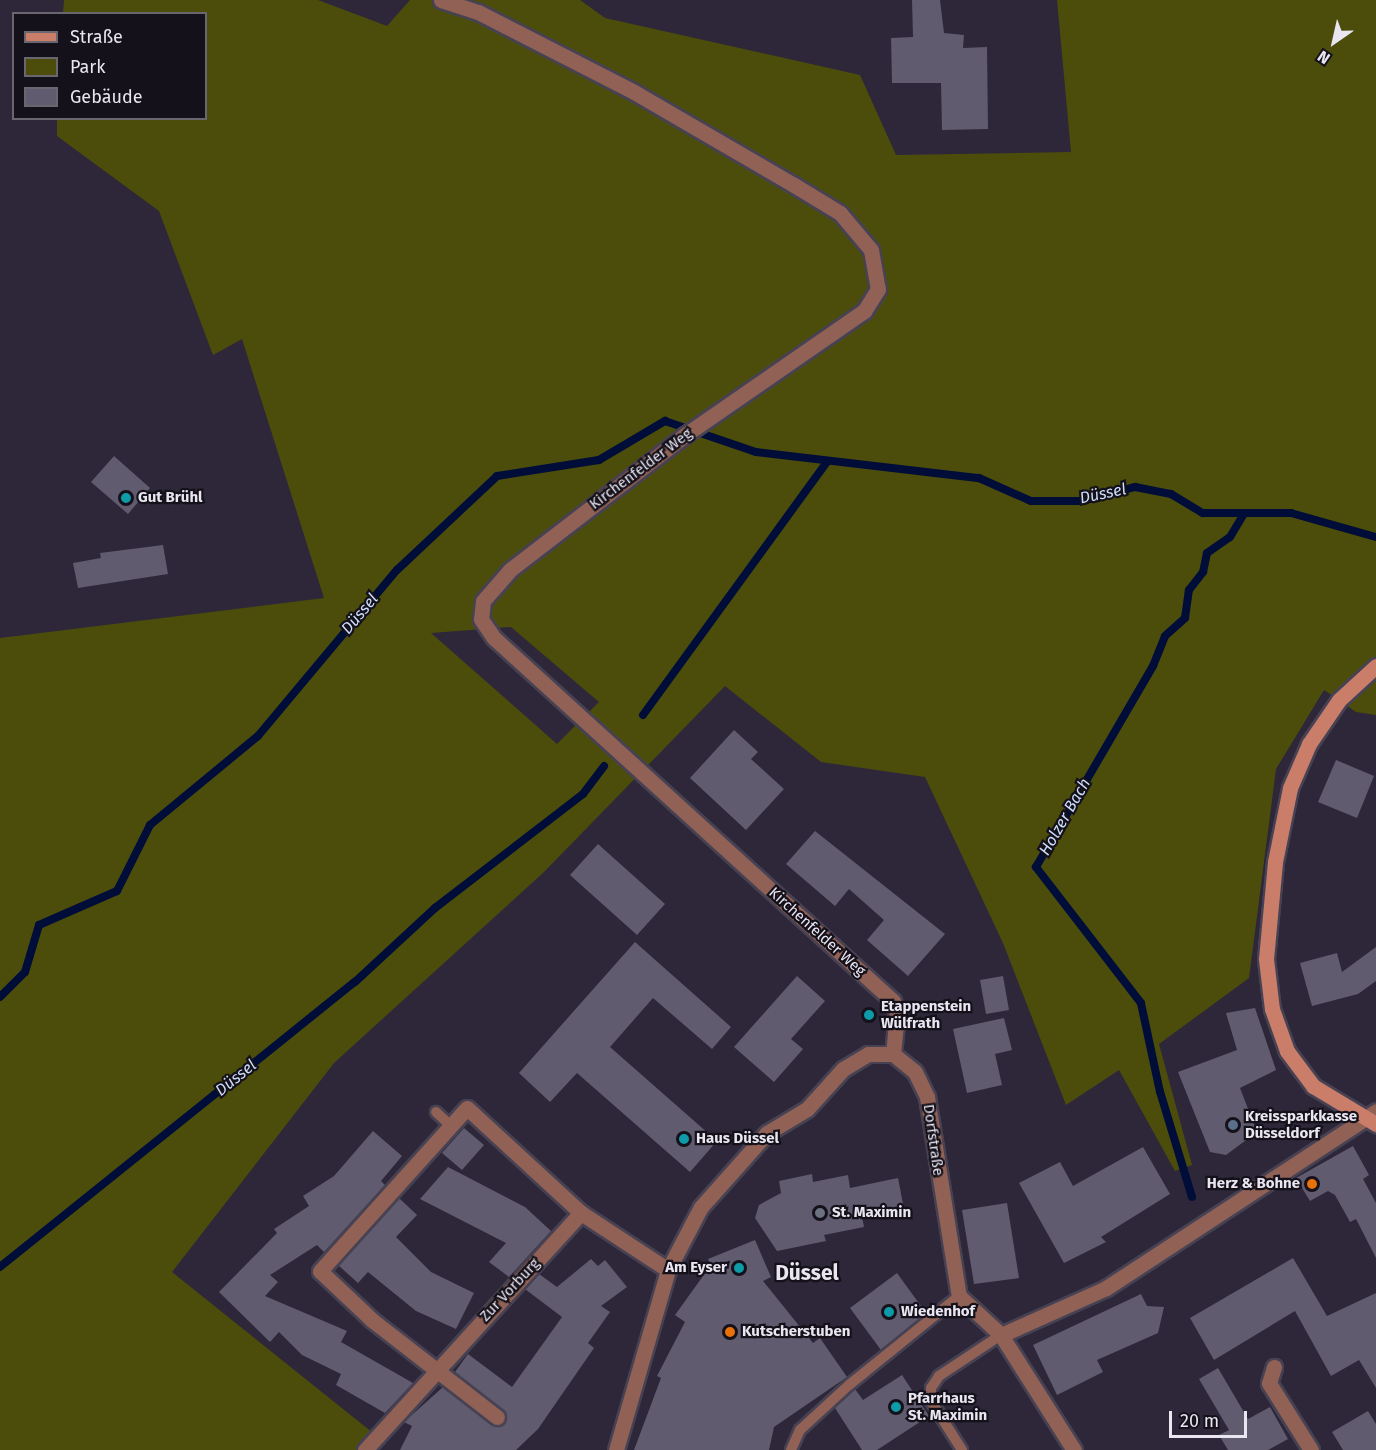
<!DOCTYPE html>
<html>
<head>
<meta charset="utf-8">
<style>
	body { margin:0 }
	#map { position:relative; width:1376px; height:1450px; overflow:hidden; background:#2d2739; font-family:"Fira Sans",sans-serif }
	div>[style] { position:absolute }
	.green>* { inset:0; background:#4c4d0b }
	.stream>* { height:8px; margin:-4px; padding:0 4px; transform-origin:4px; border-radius:4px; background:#000d38 }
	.building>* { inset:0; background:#615b70 }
	.roads { filter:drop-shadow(2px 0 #474253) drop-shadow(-2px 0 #474253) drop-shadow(0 2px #474253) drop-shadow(0 -2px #474253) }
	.service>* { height:10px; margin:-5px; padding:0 5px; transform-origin:5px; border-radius:5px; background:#906154 }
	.minor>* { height:15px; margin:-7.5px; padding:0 7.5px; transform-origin:7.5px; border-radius:7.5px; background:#906154 }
	.secondary>* { height:15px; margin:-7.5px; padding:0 7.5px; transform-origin:7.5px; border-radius:7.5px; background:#ca7e6a }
	.dots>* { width:16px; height:16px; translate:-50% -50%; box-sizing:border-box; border:3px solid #14111a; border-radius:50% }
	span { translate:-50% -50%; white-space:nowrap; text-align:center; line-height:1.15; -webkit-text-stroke:4.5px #14111a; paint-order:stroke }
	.street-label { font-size:15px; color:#e9e5f1 }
	.poi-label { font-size:15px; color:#e9e5f1; font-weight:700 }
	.left { translate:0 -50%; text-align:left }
	.right { translate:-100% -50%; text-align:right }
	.water-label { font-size:16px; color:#cddefc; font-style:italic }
	.district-label { font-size:21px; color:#e9e5f1; font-weight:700 }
	.legend { position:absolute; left:12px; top:12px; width:195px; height:108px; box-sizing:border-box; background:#14111a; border:2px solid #696670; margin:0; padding:8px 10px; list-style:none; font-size:18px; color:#e9e5f1 }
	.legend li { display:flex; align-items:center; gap:12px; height:30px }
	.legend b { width:30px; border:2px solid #696670 }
	.north { position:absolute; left:1304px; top:12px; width:60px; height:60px; -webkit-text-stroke:4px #14111a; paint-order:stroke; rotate:214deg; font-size:16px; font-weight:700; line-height:24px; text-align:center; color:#e9e5f1 }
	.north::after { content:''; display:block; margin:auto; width:21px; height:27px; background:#e9e5f1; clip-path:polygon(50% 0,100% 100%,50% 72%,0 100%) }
	.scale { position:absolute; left:1169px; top:1411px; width:78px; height:27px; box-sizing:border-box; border:3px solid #e9e5f1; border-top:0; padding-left:8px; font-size:18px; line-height:21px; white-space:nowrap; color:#e9e5f1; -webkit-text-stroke:4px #14111a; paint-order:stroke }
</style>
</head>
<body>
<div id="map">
	<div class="green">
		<div style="clip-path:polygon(evenodd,64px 0,318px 0,387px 26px,410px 0,580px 0,605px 18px,860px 75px,896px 155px,1071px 152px,1057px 0,1376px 0,1376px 715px,1356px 712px,1324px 690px,1276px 769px,1249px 978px,1159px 1044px,1192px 1165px,1175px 1171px,1119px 1070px,1066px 1105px,1003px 943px,925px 777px,821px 762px,725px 686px,544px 872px,334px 1063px,172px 1272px,378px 1437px,365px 1450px,0 1450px,0 638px,324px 598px,242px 339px,213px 355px,159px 211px,57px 136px,57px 119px,206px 118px,206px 14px,63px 13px,64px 0,511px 627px,599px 702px,557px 744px,431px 633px,511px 627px)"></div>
	</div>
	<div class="stream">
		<div style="left:643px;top:715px;width:313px;rotate:-54deg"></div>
		<div style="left:0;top:997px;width:35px;rotate:-45deg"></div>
		<div style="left:25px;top:972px;width:49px;rotate:-73.4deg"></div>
		<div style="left:39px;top:925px;width:85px;rotate:-23.6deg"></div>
		<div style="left:117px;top:891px;width:74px;rotate:-63.4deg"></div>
		<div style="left:150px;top:825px;width:140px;rotate:-39.5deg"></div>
		<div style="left:258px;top:736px;width:217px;rotate:-50.1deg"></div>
		<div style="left:397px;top:570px;width:137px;rotate:-43.2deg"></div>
		<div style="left:497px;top:476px;width:103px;rotate:-8.9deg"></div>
		<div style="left:599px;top:460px;width:77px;rotate:-30.6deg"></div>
		<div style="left:665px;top:421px;width:96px;rotate:18.8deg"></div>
		<div style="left:756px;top:452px;width:225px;rotate:6.7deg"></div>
		<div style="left:979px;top:478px;width:57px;rotate:23.9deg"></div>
		<div style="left:1031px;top:501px;width:52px"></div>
		<div style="left:1083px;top:501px;width:54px;rotate:-15.1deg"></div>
		<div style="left:1135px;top:487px;width:37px;rotate:11deg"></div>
		<div style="left:1171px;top:494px;width:37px;rotate:31deg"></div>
		<div style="left:1203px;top:513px;width:88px"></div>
		<div style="left:1291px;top:513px;width:88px;rotate:15.8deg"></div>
		<div style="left:1192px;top:1197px;width:110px;rotate:-106.9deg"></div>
		<div style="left:1160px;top:1092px;width:91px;rotate:-102.1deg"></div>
		<div style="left:1141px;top:1003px;width:172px;rotate:-127.7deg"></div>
		<div style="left:1036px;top:867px;width:233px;rotate:-59.8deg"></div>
		<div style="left:1153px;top:666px;width:32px;rotate:-68deg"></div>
		<div style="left:1165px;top:636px;width:27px;rotate:-42deg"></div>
		<div style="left:1185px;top:618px;width:28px;rotate:-82deg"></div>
		<div style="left:1189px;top:590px;width:23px;rotate:-52deg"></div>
		<div style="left:1203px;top:572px;width:19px;rotate:-78deg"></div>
		<div style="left:1207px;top:553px;width:28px;rotate:-35deg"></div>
		<div style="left:1230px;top:537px;width:26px;rotate:-59deg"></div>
		<div style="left:0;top:1267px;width:455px;rotate:-38.8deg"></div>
		<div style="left:355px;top:982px;width:109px;rotate:-42.8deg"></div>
		<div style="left:435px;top:908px;width:187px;rotate:-37.6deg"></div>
		<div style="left:583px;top:794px;width:35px;rotate:-53deg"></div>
	</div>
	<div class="building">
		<div style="clip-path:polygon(912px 0,940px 0,944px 33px,964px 35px,963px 48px,987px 47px,988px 129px,942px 130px,941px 83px,892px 83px,891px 38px,913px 37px)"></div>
		<div style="clip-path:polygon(114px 456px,150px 488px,128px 514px,91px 482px)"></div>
		<div style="clip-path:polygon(163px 545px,168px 574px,78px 588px,73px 563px,101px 558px,100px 553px)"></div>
		<div style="clip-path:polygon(734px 730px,758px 752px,751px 759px,784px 789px,746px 830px,690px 778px)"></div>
		<div style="clip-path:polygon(1336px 760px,1374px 776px,1357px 818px,1318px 802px)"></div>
		<div style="clip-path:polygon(815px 831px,945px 934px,908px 976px,867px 940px,884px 920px,849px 889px,835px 906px,786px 864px)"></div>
		<div style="clip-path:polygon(598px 844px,665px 904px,637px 935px,570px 875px)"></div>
		<div style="clip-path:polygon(635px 942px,731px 1027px,712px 1049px,653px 998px,610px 1047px,717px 1141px,690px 1172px,577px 1073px,550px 1102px,519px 1073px)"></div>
		<div style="clip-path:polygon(1376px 947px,1376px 981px,1358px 994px,1312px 1006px,1300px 963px,1337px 953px,1342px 972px)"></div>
		<div style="clip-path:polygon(797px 976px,825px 1001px,791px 1039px,803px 1049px,774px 1082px,734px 1047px)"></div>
		<div style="clip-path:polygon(1003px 976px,1009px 1010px,986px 1014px,980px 980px)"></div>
		<div style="clip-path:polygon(1255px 1008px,1276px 1070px,1240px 1088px,1257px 1132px,1226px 1155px,1210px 1152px,1178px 1072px,1237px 1050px,1226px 1013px)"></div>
		<div style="clip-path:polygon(1004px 1018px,1012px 1050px,995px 1054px,1002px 1085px,967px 1093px,953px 1029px)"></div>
		<div style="clip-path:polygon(464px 1128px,484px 1145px,462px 1170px,442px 1153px)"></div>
		<div style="clip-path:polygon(373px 1131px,402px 1156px,381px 1181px,385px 1185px,324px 1252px,317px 1245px,270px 1275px,278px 1282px,265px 1296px,347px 1331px,341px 1342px,413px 1383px,385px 1413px,336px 1385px,341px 1374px,302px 1355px,279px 1332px,270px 1342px,219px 1292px,277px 1233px,274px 1229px,309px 1206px,303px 1196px,334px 1176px)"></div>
		<div style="clip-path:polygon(1353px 1146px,1369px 1175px,1363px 1179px,1376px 1203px,1376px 1258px,1356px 1219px,1350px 1222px,1335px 1195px,1328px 1191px,1310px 1201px,1296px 1178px)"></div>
		<div style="clip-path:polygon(1143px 1147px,1170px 1194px,1101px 1237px,1106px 1242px,1064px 1263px,1019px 1183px,1060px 1162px,1073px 1186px)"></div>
		<div style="clip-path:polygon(448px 1167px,525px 1207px,551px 1231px,509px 1277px,489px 1262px,506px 1243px,420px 1199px)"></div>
		<div style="clip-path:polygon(812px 1174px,813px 1182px,848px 1175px,850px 1188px,898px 1178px,904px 1209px,862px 1217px,864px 1227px,824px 1235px,826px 1241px,777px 1251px,755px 1218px,759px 1205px,781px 1193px,779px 1181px)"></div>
		<div style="clip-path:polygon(399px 1198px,417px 1215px,396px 1237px,431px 1272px,474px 1293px,456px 1329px,416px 1311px,368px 1272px,358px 1283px,338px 1265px)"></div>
		<div style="clip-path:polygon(1007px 1203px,1019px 1278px,974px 1284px,962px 1210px)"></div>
		<div style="clip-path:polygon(755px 1240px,771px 1277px,763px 1281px,813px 1343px,820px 1338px,847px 1377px,774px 1427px,769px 1450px,634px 1450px,661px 1378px,657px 1376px,685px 1322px,675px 1315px,711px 1265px,708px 1259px)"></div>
		<div style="clip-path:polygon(1293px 1258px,1327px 1316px,1376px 1293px,1376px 1388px,1359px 1360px,1331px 1376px,1295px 1311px,1214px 1360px,1190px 1318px)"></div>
		<div style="clip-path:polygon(591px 1259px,598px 1266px,605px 1260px,627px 1287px,601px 1306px,610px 1312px,588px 1343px,594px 1348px,538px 1429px,516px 1450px,400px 1450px,412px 1426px,404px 1422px,443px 1387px,492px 1425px,504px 1423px,503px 1410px,455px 1372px,468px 1354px,512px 1387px,562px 1317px,525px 1289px,539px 1274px,557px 1287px)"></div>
		<div style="clip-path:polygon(897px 1273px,926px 1313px,881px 1350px,850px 1308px)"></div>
		<div style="clip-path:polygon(1141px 1294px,1147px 1306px,1164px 1307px,1158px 1333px,1097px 1360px,1103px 1372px,1057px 1395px,1033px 1345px)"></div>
		<div style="clip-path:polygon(1218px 1368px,1248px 1419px,1270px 1407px,1288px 1439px,1268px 1450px,1228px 1450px,1219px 1435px,1229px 1430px,1199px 1379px)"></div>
		<div style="clip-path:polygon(902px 1375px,929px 1416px,877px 1450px,862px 1450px,835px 1408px,855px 1389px,863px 1400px)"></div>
		<div style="clip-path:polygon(1368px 1411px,1376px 1424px,1376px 1450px,1343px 1450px,1332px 1432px)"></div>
	</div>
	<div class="roads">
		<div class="service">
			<div style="left:436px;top:1112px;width:21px;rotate:43deg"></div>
			<div style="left:791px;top:1450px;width:22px;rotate:-66deg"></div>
			<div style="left:800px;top:1430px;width:67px;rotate:-42.6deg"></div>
			<div style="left:849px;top:1385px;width:141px;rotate:-39deg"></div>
			<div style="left:962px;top:1450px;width:58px;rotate:-122.3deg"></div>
			<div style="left:931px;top:1401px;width:13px;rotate:-90deg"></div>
			<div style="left:931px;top:1388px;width:14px;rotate:-56deg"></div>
			<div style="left:939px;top:1376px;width:74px;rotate:-33.5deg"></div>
		</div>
		<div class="minor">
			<div style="left:441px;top:0;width:39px;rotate:18deg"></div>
			<div style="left:478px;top:12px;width:175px;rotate:27.1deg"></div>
			<div style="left:634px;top:92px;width:185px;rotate:30.2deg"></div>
			<div style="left:794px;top:185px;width:54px;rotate:31.3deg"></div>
			<div style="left:840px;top:213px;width:48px;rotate:50deg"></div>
			<div style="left:871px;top:250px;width:40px;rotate:80deg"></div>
			<div style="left:878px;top:289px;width:26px;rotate:122deg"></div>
			<div style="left:864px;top:311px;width:218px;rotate:145.3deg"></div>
			<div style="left:685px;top:435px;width:221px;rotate:142.4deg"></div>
			<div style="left:510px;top:570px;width:41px;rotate:131.1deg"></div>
			<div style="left:483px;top:601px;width:18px;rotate:96deg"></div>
			<div style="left:481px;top:619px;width:23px;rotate:56deg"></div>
			<div style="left:494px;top:638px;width:539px;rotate:42.3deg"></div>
			<div style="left:893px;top:1001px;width:14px;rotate:73deg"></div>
			<div style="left:897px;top:1014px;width:40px;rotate:95.7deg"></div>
			<div style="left:1001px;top:1335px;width:115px;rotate:-24.1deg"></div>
			<div style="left:1106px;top:1288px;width:323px;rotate:-33.2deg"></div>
			<div style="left:1274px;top:1367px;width:17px;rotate:107deg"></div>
			<div style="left:1269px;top:1383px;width:79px;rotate:57.9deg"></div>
			<div style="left:497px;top:1417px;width:158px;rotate:-142.2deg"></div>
			<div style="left:372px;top:1320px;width:71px;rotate:-136.7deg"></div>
			<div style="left:320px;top:1271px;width:219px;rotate:-48deg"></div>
			<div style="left:467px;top:1108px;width:155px;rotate:42.6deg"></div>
			<div style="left:581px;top:1213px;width:104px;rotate:33.2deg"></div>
			<div style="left:365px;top:1450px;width:321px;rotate:-47.7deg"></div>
			<div style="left:616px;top:1450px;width:187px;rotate:-73.9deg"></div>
			<div style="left:668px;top:1270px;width:71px;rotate:-62.4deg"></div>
			<div style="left:701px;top:1207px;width:99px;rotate:-48.3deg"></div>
			<div style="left:767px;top:1133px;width:47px;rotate:-31deg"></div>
			<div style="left:807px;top:1109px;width:54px;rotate:-48deg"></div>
			<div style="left:843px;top:1069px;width:29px;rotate:-31deg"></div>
			<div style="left:868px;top:1054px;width:25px"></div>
			<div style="left:893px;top:1054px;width:28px;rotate:39deg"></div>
			<div style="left:915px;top:1072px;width:28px;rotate:64deg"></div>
			<div style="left:927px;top:1097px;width:202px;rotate:80.9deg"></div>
			<div style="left:959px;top:1296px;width:57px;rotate:42.9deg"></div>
			<div style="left:1001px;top:1335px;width:136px;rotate:57.6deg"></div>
		</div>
		<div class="secondary">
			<div style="left:1376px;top:666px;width:50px;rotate:137.4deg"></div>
			<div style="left:1339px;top:700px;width:53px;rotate:124.3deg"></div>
			<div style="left:1309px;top:744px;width:48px;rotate:113.4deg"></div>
			<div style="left:1290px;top:788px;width:76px;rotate:101.5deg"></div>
			<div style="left:1275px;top:862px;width:97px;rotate:95.3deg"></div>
			<div style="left:1266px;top:959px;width:50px;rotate:83.2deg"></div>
			<div style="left:1272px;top:1009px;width:45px;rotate:70.3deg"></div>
			<div style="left:1287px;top:1051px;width:44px;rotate:53.4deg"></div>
			<div style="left:1313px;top:1086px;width:74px;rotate:31.1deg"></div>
		</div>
	</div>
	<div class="dots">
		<div style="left:126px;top:498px;background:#0f9aa8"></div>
		<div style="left:869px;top:1015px;background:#0f9aa8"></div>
		<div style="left:1233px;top:1125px;background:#5c6f8a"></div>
		<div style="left:684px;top:1139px;background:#0f9aa8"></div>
		<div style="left:1312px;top:1184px;background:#e8710a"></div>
		<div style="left:820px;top:1213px;background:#6b7280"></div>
		<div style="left:739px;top:1268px;background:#0f9aa8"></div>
		<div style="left:889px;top:1312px;background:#0f9aa8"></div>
		<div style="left:730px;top:1332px;background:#e8710a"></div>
		<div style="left:896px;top:1407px;background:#0f9aa8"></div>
	</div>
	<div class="street-label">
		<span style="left:641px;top:469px;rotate:-37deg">Kirchenfelder Weg</span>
		<span style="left:817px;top:932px;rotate:42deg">Kirchenfelder Weg</span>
		<span style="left:933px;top:1140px;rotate:82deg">Dorfstraße</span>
		<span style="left:510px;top:1290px;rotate:-47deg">Zur Vorburg</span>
	</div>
	<div class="poi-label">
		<span class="left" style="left:138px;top:498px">Gut Brühl</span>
		<span class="left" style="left:881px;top:1015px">Etappenstein<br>Wülfrath</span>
		<span class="left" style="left:1245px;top:1125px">Kreissparkkasse<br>Düsseldorf</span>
		<span class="left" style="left:696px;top:1139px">Haus Düssel</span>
		<span class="right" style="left:1300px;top:1184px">Herz &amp; Bohne</span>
		<span class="left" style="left:832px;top:1213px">St. Maximin</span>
		<span class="right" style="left:727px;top:1268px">Am Eyser</span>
		<span class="left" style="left:901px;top:1312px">Wiedenhof</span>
		<span class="left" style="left:742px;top:1332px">Kutscherstuben</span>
		<span class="left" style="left:908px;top:1407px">Pfarrhaus<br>St. Maximin</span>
	</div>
	<div class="water-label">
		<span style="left:1103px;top:494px;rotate:-12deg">Düssel</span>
		<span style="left:360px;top:614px;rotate:-50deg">Düssel</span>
		<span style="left:1065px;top:817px;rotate:-60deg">Holzer Bach</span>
		<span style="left:236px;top:1078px;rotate:-39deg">Düssel</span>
	</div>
	<div class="district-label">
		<span style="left:807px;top:1273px">Düssel</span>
	</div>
	<ul class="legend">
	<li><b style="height:8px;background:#ca7e6a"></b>Straße</li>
	<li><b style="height:16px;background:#4c4d0b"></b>Park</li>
	<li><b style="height:16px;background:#615b70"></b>Gebäude</li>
	</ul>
	<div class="north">N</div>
	<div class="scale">20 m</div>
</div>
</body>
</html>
